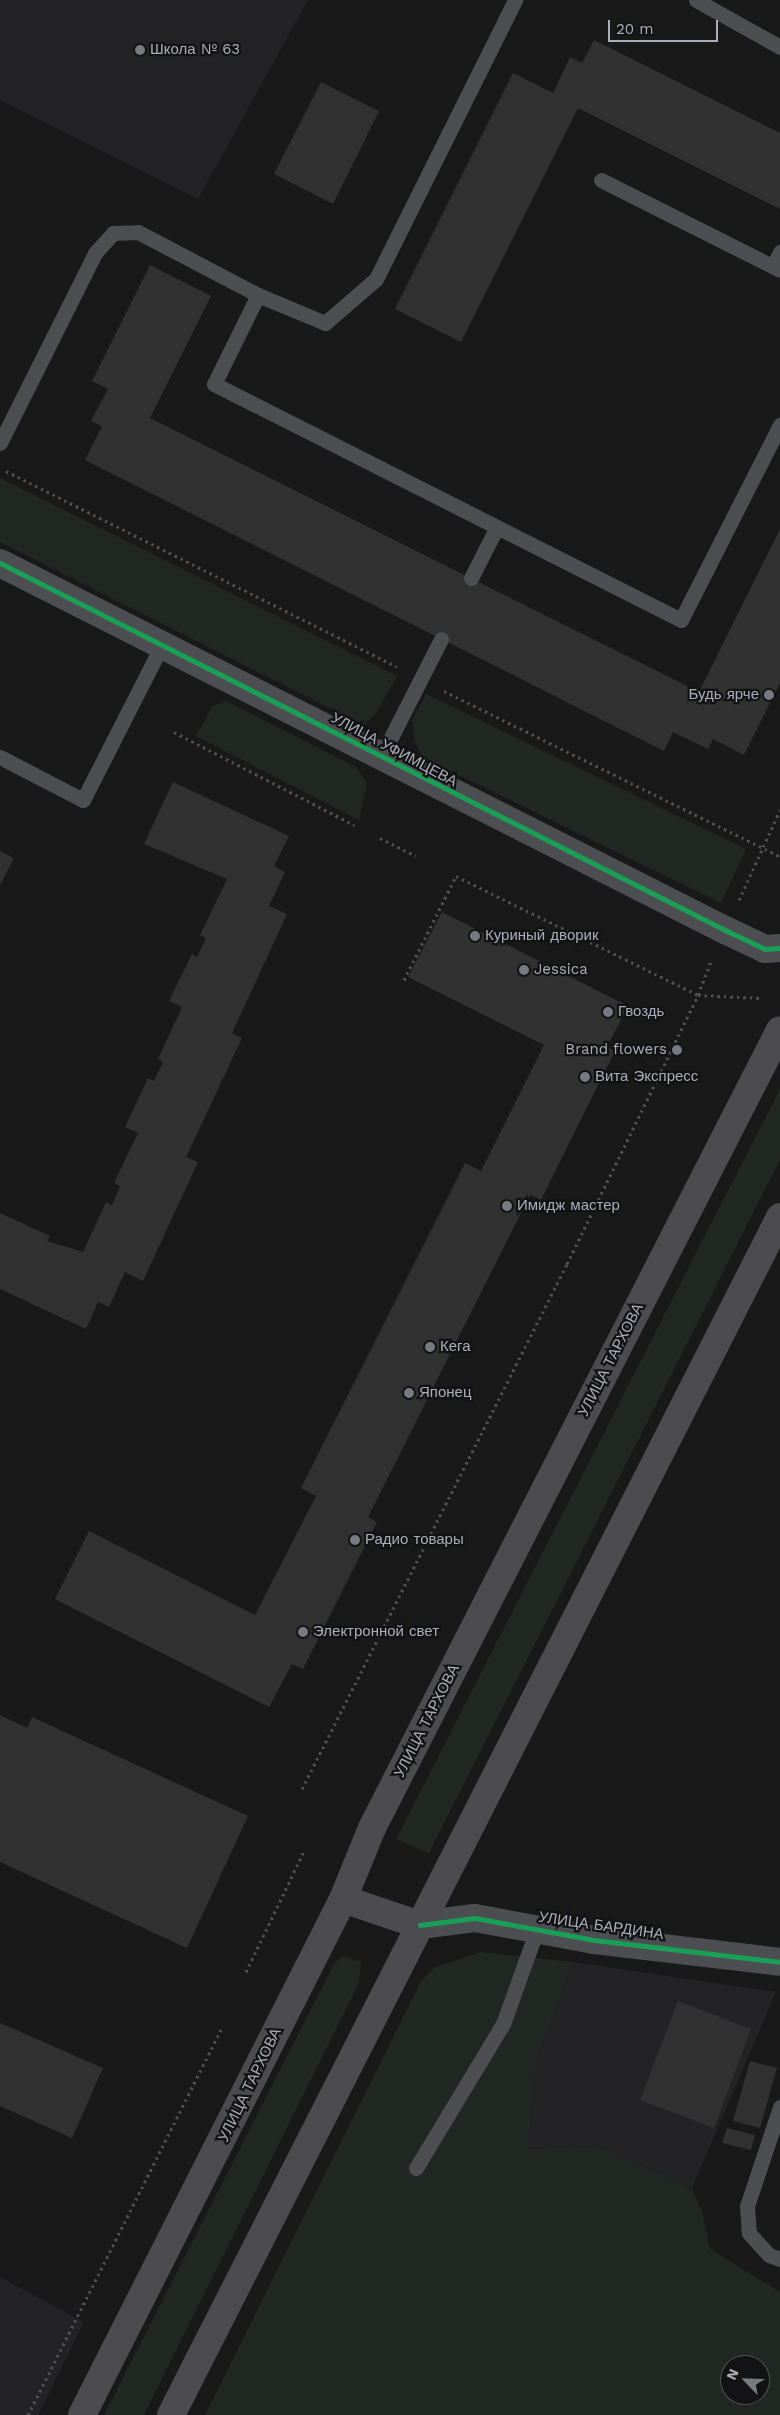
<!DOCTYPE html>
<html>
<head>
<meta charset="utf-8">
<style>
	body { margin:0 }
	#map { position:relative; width:780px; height:2415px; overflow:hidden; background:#191919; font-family:"Work Sans",sans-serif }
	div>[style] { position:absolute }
	.built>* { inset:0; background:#232325 }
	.green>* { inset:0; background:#212823 }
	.building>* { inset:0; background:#313132 }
	.path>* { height:3px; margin-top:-1.5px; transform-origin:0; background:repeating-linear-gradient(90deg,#4f5053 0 2.5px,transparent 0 6.5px) }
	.lane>* { height:15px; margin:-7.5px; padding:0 7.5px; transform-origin:7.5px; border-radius:7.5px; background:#4d4e52 }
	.street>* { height:28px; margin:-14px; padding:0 14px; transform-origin:14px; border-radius:14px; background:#4d4e52 }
	.secondary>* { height:28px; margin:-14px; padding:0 14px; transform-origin:14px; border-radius:14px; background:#4c4c50 }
	.cycleway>* { height:5px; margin:-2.5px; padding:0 2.5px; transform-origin:2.5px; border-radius:2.5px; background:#1a9f57 }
	.dots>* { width:14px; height:14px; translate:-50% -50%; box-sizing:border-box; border:2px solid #131315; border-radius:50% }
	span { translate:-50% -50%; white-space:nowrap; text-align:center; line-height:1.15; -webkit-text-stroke:4.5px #131315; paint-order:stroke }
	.poi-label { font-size:15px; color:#abaeb9 }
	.left { translate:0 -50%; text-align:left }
	.right { translate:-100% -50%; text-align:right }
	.street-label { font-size:15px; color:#abaeb9 }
	.north { position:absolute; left:720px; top:2355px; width:50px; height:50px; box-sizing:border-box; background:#131315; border:1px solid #505157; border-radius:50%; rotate:294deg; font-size:14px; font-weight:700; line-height:20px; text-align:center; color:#abaeb9 }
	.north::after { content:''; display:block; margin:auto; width:18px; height:22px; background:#787a81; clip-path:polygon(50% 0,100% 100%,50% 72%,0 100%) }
	.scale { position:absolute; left:608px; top:20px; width:110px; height:22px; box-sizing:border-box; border:2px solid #abaeb9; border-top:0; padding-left:6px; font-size:15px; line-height:18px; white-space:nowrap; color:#abaeb9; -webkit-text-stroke:4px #131315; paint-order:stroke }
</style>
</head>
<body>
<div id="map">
	<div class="built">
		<div style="clip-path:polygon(0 0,308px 0,198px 199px,0 100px)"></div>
		<div style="clip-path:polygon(573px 1962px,776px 1992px,692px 2188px,599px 2146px,528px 2149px,537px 2058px)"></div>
		<div style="clip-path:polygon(0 2277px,84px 2322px,38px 2415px,0 2415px)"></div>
	</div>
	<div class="green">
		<div style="clip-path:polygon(0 478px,397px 676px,375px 715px,363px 725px,0 542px)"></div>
		<div style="clip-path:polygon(426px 694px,746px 849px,721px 903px,422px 757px,415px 742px,412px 720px)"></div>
		<div style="clip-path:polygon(226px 701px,356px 767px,367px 783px,359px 820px,196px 736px,213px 706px)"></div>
		<div style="clip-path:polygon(780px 1089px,780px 1160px,429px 1853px,396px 1839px)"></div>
		<div style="clip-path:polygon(evenodd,481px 1952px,573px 1962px,537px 2058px,528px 2149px,599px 2146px,692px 2188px,702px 2212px,710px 2249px,780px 2292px,780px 2415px,205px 2415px,421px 1981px,434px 1968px,481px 1952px,730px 2365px,760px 2365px,760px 2395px,730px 2395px,730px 2365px)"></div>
		<div style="clip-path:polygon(344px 1956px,361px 1962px,359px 1983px,144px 2415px,104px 2415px,335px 1962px)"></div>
	</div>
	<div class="building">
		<div style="clip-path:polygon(594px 40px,780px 133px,780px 209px,578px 108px,461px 342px,395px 309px,513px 73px,553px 93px,570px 57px,582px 63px)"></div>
		<div style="clip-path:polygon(321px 82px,379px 111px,333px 204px,274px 174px)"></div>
		<div style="clip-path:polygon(150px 265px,211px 296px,150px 418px,699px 692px,780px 529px,780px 683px,744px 755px,713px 739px,708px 749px,673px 732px,664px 751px,85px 460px,102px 426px,91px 421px,108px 389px,92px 381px)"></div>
		<div style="clip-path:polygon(173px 782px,289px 836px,274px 866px,285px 872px,269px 906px,287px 914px,232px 1033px,242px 1038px,186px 1157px,198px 1162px,143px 1281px,125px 1272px,109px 1307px,98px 1302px,86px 1329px,0 1289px,0 1213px,50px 1236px,47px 1241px,83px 1252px,106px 1202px,112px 1205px,120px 1186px,114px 1183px,138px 1133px,125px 1127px,148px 1078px,154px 1081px,163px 1062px,158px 1059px,182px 1007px,169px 1001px,192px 954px,197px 957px,206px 938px,200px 935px,227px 879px,144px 844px)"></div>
		<div style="clip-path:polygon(0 851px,14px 858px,0 885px)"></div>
		<div style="clip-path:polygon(442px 912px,628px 1006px,607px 1047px,615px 1051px,541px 1200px,530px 1195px,368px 1517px,377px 1522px,303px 1669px,292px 1664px,269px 1707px,55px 1599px,89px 1531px,255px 1615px,316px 1496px,301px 1488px,465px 1163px,481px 1171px,544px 1045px,408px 977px)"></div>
		<div style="clip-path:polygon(0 1715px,27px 1728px,32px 1717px,248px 1816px,187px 1948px,0 1862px)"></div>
		<div style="clip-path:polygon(678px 2001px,751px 2029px,714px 2128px,640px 2100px)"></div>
		<div style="clip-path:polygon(0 2023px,103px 2068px,72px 2138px,0 2106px)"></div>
		<div style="clip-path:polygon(750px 2061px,777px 2068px,760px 2128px,733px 2121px)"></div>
		<div style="clip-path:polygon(727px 2128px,755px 2135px,751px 2150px,722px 2143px)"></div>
	</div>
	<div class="path">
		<div style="left:6px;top:471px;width:437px;rotate:26.6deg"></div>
		<div style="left:444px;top:691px;width:374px;rotate:26.2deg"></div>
		<div style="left:174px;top:732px;width:203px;rotate:27.3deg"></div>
		<div style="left:380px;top:838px;width:40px;rotate:26.6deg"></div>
		<div style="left:739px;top:900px;width:99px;rotate:-65.5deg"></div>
		<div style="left:404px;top:980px;width:116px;rotate:-63.4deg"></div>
		<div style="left:456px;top:876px;width:270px;rotate:26.2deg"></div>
		<div style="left:698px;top:995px;width:64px;rotate:2.7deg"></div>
		<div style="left:302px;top:1789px;width:588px;rotate:-63.22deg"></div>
		<div style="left:567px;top:1264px;width:299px;rotate:-64deg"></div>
		<div style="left:698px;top:995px;width:39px;rotate:-69deg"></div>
		<div style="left:246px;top:1972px;width:136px;rotate:-64.4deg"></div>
		<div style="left:28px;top:2415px;width:431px;rotate:-63.4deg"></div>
	</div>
	<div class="lane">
		<div style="left:696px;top:0;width:96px;rotate:29.2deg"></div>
		<div style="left:601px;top:180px;width:200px;rotate:26.7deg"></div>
		<div style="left:773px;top:266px;width:16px;rotate:-63deg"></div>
		<div style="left:258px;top:295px;width:99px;rotate:116.3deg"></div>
		<div style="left:214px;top:384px;width:523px;rotate:26.81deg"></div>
		<div style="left:681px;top:620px;width:219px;rotate:-63.1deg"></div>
		<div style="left:0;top:443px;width:212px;rotate:-63.4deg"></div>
		<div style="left:95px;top:253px;width:27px;rotate:-48deg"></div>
		<div style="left:113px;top:233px;width:25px;rotate:-2deg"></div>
		<div style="left:138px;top:232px;width:136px;rotate:27.7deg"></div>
		<div style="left:258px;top:295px;width:73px;rotate:22.7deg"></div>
		<div style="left:325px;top:323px;width:67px;rotate:-40.8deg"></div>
		<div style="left:376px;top:279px;width:312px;rotate:-63.5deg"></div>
		<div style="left:471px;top:578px;width:57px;rotate:-63deg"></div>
		<div style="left:382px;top:755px;width:130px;rotate:-63deg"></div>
		<div style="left:0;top:757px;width:93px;rotate:27.4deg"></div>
		<div style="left:83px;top:800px;width:174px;rotate:-63deg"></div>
		<div style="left:780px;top:2107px;width:104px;rotate:108.4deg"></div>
		<div style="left:747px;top:2206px;width:27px;rotate:86deg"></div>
		<div style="left:749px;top:2233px;width:30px;rotate:48deg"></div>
		<div style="left:769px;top:2255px;width:12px;rotate:20deg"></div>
		<div style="left:416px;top:2168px;width:168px;rotate:-58.9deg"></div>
		<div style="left:503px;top:2024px;width:101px;rotate:-70.3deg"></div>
	</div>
	<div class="street">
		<div style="left:0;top:563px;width:813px;rotate:26.85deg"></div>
		<div style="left:725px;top:930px;width:44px;rotate:25.4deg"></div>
		<div style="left:765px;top:949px;width:15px;rotate:-4deg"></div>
		<div style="left:420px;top:1925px;width:55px;rotate:-7.3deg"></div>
		<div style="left:475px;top:1918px;width:121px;rotate:10.5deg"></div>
		<div style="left:594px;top:1940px;width:187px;rotate:6.7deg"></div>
	</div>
	<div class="secondary">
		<div style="left:343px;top:1899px;width:81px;rotate:18.7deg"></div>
		<div style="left:82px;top:2415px;width:578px;rotate:-63.17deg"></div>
		<div style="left:343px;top:1899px;width:77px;rotate:-67.8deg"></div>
		<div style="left:372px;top:1828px;width:896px;rotate:-62.92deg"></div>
		<div style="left:171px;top:2415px;width:1344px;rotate:-63.05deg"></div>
	</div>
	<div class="cycleway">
		<div style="left:0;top:563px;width:813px;rotate:26.85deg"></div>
		<div style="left:725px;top:930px;width:44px;rotate:25.4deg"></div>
		<div style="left:765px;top:949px;width:15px;rotate:-4deg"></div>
		<div style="left:420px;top:1925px;width:55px;rotate:-7.3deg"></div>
		<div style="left:475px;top:1918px;width:121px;rotate:10.5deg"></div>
		<div style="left:594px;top:1940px;width:187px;rotate:6.7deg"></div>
	</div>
	<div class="dots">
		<div style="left:140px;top:50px;background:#787a81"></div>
		<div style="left:769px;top:695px;background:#787a81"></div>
		<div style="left:475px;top:936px;background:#787a81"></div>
		<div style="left:524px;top:970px;background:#787a81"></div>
		<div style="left:608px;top:1012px;background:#787a81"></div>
		<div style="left:677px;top:1050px;background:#787a81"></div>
		<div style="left:585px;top:1077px;background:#787a81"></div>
		<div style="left:507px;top:1206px;background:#787a81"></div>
		<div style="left:430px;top:1347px;background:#787a81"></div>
		<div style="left:409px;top:1393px;background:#787a81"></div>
		<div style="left:355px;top:1540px;background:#787a81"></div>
		<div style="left:303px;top:1632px;background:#787a81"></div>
	</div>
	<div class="poi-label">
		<span class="left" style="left:150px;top:50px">Школа № 63</span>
		<span class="right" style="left:759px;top:695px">Будь ярче</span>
		<span class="left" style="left:485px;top:936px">Куриный дворик</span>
		<span class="left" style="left:534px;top:970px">Jessica</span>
		<span class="left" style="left:618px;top:1012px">Гвоздь</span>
		<span class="right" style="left:667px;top:1050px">Brand flowers</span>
		<span class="left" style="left:595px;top:1077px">Вита Экспресс</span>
		<span class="left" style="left:517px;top:1206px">Имидж мастер</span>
		<span class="left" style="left:440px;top:1347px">Кега</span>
		<span class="left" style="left:419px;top:1393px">Японец</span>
		<span class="left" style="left:365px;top:1540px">Радио товары</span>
		<span class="left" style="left:313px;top:1632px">Электронной свет</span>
	</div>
	<div class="street-label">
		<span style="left:394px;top:750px;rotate:28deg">УЛИЦА УФИМЦЕВА</span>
		<span style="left:611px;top:1360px;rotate:-63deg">УЛИЦА ТАРХОВА</span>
		<span style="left:427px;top:1721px;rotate:-63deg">УЛИЦА ТАРХОВА</span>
		<span style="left:601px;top:1926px;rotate:8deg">УЛИЦА БАРДИНА</span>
		<span style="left:250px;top:2085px;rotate:-64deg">УЛИЦА ТАРХОВА</span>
	</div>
	<div class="north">N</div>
	<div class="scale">20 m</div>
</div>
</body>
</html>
